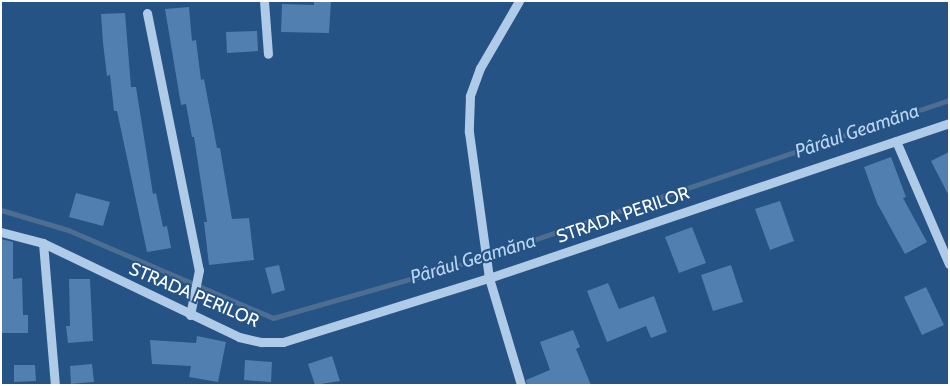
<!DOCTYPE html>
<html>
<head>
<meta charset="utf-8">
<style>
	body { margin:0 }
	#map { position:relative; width:950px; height:386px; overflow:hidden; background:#255385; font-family:Cabin,sans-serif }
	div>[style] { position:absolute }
	.stream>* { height:5px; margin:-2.5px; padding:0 2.5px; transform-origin:2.5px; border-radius:2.5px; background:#4d6e91 }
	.building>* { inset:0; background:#517faf }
	.minor>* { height:9px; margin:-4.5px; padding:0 4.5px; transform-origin:4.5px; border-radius:4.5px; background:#afcbe8 }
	span { translate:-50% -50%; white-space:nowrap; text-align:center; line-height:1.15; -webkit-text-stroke:4px #255385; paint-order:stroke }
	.street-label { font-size:18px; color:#fff }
	.water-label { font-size:19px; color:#bad5f0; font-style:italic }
	.frame { position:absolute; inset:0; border:2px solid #fff; pointer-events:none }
</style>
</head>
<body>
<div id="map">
	<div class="stream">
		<div style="left:1px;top:210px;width:70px;rotate:16.6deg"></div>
		<div style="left:68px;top:230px;width:223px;rotate:23.2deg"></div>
		<div style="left:273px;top:318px;width:193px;rotate:-15.9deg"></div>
		<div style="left:459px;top:265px;width:517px;rotate:-18.61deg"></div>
	</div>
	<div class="building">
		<div style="clip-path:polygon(314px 1px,331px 1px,329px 33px,281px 32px,282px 4px,314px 5px)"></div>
		<div style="clip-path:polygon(189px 7px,192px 41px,196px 40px,201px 80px,204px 79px,217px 148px,220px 148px,232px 219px,249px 218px,254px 260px,209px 265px,204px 222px,207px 222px,194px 137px,192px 137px,186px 104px,181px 105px,165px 9px)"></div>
		<div style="clip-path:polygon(125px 13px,131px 87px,136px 87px,153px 194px,156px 193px,163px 227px,167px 226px,171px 248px,147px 252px,117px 111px,114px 111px,110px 75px,107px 76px,103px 43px,101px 14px)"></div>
		<div style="clip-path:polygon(257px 31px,258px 51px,227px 53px,226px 32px)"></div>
		<div style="clip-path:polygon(949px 152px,949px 196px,931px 161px)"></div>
		<div style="clip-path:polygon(891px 157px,906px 197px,903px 198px,927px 242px,905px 254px,877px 203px,864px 167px)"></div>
		<div style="clip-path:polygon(76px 193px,110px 202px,103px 226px,69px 217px)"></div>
		<div style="clip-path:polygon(780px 201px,794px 241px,770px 250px,755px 209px)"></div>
		<div style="clip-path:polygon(692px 227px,706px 263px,679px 273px,665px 237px)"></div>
		<div style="clip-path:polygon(1px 239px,13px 242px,13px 279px,22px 278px,23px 315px,28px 315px,28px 333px,1px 333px)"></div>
		<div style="clip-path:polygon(279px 265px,285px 290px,272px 294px,265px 268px)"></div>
		<div style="clip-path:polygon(731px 265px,743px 302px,713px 311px,701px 275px)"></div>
		<div style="clip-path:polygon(69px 279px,90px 279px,93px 341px,68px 343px,66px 326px,70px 326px)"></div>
		<div style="clip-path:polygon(608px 283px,619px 309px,654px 296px,667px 332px,651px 338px,646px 326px,607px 342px,587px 291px)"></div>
		<div style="clip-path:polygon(926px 287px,944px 325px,922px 335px,904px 297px)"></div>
		<div style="clip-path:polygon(573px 330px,580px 347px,576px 349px,591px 385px,527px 385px,526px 380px,550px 370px,540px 342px)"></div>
		<div style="clip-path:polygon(197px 336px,226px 342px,218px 382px,189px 377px,191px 366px,152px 364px,150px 340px,196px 343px)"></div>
		<div style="clip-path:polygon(332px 356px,340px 381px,315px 385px,308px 364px)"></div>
		<div style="clip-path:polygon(245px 360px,272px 362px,271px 382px,244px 380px)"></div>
		<div style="clip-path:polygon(92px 364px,94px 382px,71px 384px,70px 366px)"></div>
		<div style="clip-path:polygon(14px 365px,35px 365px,36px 381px,14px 382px)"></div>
	</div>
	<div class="minor">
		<div style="left:264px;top:1px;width:53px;rotate:85.7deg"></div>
		<div style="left:519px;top:1px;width:78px;rotate:120.2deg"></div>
		<div style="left:480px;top:68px;width:30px;rotate:110deg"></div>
		<div style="left:470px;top:96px;width:36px;rotate:92deg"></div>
		<div style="left:469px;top:132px;width:147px;rotate:82.2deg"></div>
		<div style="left:489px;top:278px;width:112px;rotate:73.3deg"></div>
		<div style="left:147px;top:13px;width:262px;rotate:78.6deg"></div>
		<div style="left:199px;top:270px;width:46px;rotate:101.3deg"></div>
		<div style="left:896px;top:141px;width:134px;rotate:66.7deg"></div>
		<div style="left:1px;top:232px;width:43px;rotate:14.7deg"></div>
		<div style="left:43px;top:243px;width:217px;rotate:25.6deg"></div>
		<div style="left:239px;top:337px;width:23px;rotate:13deg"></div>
		<div style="left:261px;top:342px;width:22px"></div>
		<div style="left:283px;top:342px;width:216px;rotate:-17.3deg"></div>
		<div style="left:489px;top:278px;width:485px;rotate:-18.6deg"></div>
		<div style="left:43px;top:243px;width:143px;rotate:85.2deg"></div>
	</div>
	<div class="street-label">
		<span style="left:623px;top:215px;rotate:-19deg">STRADA PERILOR</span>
		<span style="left:194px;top:295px;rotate:23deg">STRADA PERILOR</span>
	</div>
	<div class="water-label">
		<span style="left:857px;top:131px;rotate:-19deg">Pârâul Geamăna</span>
		<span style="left:473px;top:259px;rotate:-17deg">Pârâul Geamăna</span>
	</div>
	<div class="frame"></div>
</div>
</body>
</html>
